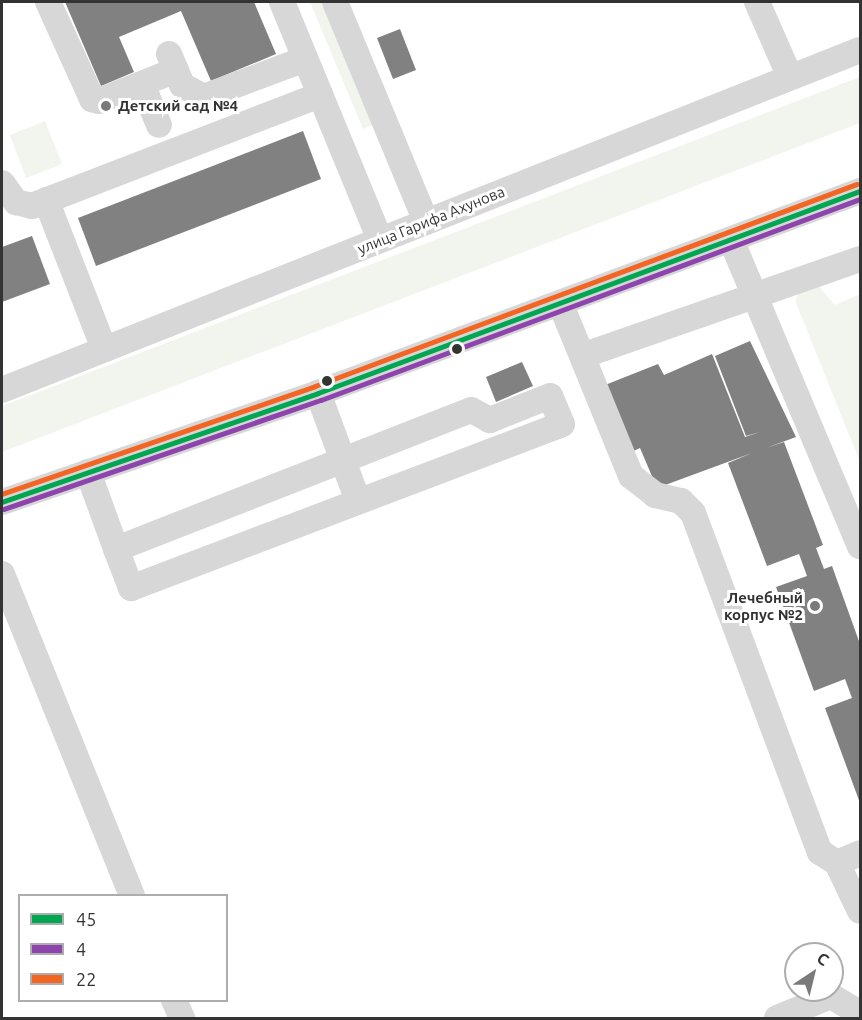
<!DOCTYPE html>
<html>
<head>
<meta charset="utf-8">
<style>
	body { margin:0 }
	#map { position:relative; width:862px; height:1020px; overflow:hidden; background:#fff; font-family:Ubuntu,sans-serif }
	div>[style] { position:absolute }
	.green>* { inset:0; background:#f1f5ed }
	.building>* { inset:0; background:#818181 }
	.minor>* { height:26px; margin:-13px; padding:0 13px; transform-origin:13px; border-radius:13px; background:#d7d7d7 }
	.bus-1>* { height:4.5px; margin:-2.25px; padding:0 2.25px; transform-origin:2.25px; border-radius:2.25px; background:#00a651 }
	.bus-2>* { height:4.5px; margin:-2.25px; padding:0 2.25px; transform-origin:2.25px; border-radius:2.25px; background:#8e44ad }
	.bus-3>* { height:4.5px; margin:-2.25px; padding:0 2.25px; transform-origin:2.25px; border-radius:2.25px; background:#f26522 }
	.dots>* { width:16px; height:16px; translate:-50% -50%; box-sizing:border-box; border:3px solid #fff; border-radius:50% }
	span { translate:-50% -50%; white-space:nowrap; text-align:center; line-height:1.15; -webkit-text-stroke:6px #fff; paint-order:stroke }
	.poi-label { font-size:15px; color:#333; font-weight:700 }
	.left { translate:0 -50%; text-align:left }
	.right { translate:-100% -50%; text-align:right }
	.street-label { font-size:15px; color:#333 }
	.frame { position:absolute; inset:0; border:3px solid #333; pointer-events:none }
	.legend { position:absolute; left:18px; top:894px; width:210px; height:108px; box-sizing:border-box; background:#fff; border:2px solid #adadad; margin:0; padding:8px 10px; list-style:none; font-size:18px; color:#333 }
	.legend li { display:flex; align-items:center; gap:12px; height:30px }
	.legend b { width:30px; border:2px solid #adadad }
	.north { position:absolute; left:784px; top:942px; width:60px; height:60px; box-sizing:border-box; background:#fff; border:2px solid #adadad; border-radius:50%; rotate:35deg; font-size:16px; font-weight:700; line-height:24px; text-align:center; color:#333 }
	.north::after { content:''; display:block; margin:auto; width:21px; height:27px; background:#7a7a7a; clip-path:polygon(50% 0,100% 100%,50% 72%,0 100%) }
</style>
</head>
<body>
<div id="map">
	<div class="green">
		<div style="clip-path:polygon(310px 2px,324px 2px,375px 124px,363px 129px)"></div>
		<div style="clip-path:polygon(860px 77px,860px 123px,2px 452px,2px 406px)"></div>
		<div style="clip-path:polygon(45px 121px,62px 164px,26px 178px,10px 135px)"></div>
		<div style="clip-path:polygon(816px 283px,835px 305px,860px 294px,860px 462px,796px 303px,797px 293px)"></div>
	</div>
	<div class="building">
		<div style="clip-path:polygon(65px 2px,254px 2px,276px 54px,211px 81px,181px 11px,119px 37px,134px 72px,101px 86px)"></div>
		<div style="clip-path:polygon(400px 29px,416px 70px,393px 79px,377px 38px)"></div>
		<div style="clip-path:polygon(303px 131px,321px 179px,96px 266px,78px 218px)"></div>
		<div style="clip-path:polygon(32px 236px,50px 284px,2px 302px,2px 247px)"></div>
		<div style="clip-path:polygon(750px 341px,796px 437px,766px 448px,784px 442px,823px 545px,816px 548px,824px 569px,832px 566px,860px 644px,860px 803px,825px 708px,852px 698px,845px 679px,814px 691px,776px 587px,807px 576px,799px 554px,767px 566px,728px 463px,752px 453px,657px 488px,640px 448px,627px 454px,600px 387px,658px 364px,664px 375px,712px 354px,745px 437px,760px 432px,746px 436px,715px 356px)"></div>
		<div style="clip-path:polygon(522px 362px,533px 386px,496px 402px,486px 377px)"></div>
	</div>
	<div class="minor">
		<div style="left:48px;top:2px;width:107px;rotate:65.6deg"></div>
		<div style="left:92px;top:99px;width:7px;rotate:16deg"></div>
		<div style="left:99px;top:101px;width:83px;rotate:-21.9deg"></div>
		<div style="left:282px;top:2px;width:257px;rotate:67.6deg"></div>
		<div style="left:335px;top:2px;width:238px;rotate:67.5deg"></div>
		<div style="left:757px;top:2px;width:82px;rotate:66.3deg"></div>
		<div style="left:169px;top:54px;width:34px;rotate:67deg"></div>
		<div style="left:182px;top:85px;width:25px;rotate:29deg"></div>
		<div style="left:204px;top:97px;width:108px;rotate:-20.6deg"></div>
		<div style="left:142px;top:84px;width:44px;rotate:67.5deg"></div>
		<div style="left:2px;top:183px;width:24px;rotate:54deg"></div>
		<div style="left:16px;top:202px;width:16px;rotate:14deg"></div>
		<div style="left:32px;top:206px;width:309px;rotate:-21.1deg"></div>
		<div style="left:46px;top:200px;width:160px;rotate:68.7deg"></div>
		<div style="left:732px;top:242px;width:330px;rotate:67.2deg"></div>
		<div style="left:860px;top:259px;width:294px;rotate:160.8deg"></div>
		<div style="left:582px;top:356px;width:130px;rotate:67.8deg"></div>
		<div style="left:631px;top:476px;width:31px;rotate:38deg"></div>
		<div style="left:655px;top:495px;width:27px;rotate:13deg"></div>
		<div style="left:681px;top:501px;width:17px;rotate:45deg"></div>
		<div style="left:693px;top:513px;width:362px;rotate:69.5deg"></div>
		<div style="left:820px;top:852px;width:20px;rotate:33deg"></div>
		<div style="left:837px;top:863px;width:25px;rotate:-23deg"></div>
		<div style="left:561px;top:305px;width:55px;rotate:67.6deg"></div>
		<div style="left:2px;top:390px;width:923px;rotate:-21.62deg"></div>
		<div style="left:318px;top:393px;width:115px;rotate:69.7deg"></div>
		<div style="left:88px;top:472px;width:82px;rotate:70deg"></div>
		<div style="left:116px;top:549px;width:42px;rotate:69deg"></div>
		<div style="left:131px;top:588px;width:461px;rotate:-20.8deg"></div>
		<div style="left:562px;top:424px;width:30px;rotate:-113deg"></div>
		<div style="left:550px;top:396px;width:65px;rotate:158.2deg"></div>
		<div style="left:490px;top:420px;width:21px;rotate:-152deg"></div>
		<div style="left:471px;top:410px;width:381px;rotate:158.6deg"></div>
		<div style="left:2px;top:502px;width:334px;rotate:-19deg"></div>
		<div style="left:318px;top:393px;width:578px;rotate:-20.44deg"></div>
		<div style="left:2px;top:574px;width:347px;rotate:68deg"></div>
		<div style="left:837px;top:863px;width:53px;rotate:64.4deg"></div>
		<div style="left:174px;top:1000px;width:20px;rotate:66deg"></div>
		<div style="left:777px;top:1018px;width:58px;rotate:-22.2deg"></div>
		<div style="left:831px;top:996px;width:27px;rotate:31deg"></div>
		<div style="left:854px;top:1010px;width:9px;rotate:63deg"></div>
	</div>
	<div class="bus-1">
		<div style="left:2px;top:502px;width:334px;rotate:-19deg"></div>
		<div style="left:318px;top:393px;width:578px;rotate:-20.44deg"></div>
	</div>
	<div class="bus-2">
		<div style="left:4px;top:509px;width:335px;rotate:-19deg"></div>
		<div style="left:321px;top:400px;width:575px;rotate:-20.45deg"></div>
	</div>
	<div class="bus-3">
		<div style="left:2px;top:494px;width:331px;rotate:-19deg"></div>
		<div style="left:315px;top:386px;width:578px;rotate:-20.44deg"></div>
	</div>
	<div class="dots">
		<div style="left:106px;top:106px;background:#7a7a7a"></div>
		<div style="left:457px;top:349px;background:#333"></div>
		<div style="left:327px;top:381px;background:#333"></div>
		<div style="left:815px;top:606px;background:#7a7a7a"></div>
	</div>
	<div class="poi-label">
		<span class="left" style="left:118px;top:106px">Детский сад №4</span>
		<span class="right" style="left:803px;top:606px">Лечебный<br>корпус №2</span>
	</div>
	<div class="street-label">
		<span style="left:431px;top:220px;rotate:-22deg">улица Гарифа Ахунова</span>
	</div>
	<div class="frame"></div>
	<ul class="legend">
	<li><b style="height:8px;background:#00a651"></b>45</li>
	<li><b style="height:8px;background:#8e44ad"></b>4</li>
	<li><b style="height:8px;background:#f26522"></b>22</li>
	</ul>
	<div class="north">С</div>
</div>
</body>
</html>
